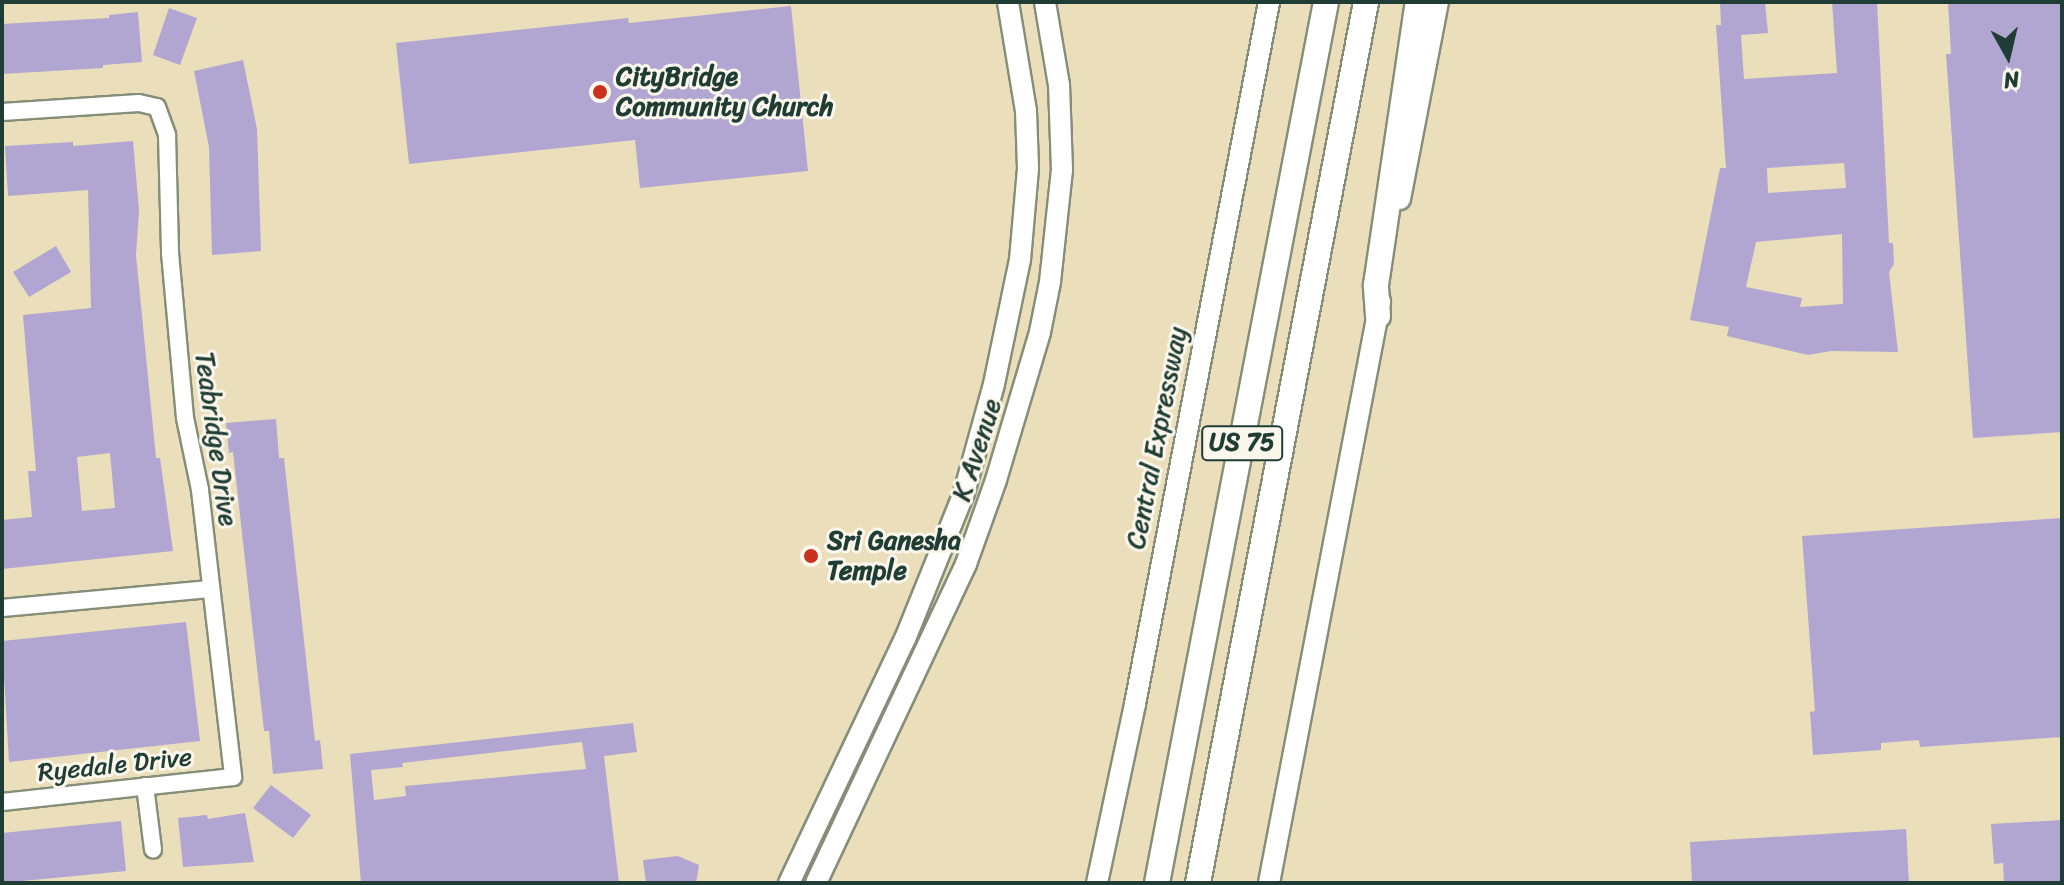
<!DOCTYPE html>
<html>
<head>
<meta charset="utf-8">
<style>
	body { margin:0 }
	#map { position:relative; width:2064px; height:885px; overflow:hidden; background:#ebdebb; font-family:Sriracha,sans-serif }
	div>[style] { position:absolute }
	.building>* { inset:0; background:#b1a6d1 }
	.roads { filter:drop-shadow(2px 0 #858e78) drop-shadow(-2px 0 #858e78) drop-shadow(0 2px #858e78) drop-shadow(0 -2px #858e78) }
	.minor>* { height:16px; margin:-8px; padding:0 8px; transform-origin:8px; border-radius:8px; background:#fff }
	.major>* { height:20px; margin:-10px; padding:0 10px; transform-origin:10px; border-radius:10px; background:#fff }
	.highway>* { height:24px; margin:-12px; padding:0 12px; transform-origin:12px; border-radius:12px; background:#fff }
	.dots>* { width:22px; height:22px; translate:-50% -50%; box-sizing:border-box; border:4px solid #fbf7ec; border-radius:50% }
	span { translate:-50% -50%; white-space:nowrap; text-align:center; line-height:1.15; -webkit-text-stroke:6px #fbf7ec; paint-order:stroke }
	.shield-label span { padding:2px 6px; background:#fbf7ec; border:2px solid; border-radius:6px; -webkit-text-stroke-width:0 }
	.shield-label { font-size:24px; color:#1f3d34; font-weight:700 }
	.poi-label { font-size:26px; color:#1f3d34; font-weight:700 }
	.left { translate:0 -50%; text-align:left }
	.street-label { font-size:26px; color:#1f3d34 }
	.frame { position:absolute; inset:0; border:4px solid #1f3d34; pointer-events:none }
	.north { position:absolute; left:1968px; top:16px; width:80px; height:80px; -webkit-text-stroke:6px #fbf7ec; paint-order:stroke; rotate:172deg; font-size:22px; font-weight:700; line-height:32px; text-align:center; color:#1f3d34 }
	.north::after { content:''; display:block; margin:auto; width:28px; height:36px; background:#1f3d34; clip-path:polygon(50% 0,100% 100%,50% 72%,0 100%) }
</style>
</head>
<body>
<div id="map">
	<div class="building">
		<div style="clip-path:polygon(evenodd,1720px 2px,1765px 2px,1768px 33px,1741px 35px,1744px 79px,1837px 73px,1832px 2px,1877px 2px,1889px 243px,1893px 243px,1894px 264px,1889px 272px,1898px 352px,1831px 351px,1808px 355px,1727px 336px,1729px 327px,1690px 320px,1720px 168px,1726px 168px,1716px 25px,1721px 25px,1720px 2px,1844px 163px,1846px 188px,1768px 193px,1767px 168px,1844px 163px,1720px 2px,1842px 234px,1843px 304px,1800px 307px,1802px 298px,1746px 287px,1756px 242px,1842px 234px)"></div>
		<div style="clip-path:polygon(1948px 2px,2062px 2px,2062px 432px,1973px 438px,1946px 54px,1951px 54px)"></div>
		<div style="clip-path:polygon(791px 6px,808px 171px,640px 188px,635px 140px,409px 164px,396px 43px,628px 18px,629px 23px)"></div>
		<div style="clip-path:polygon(169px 8px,197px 18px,180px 65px,153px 55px)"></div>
		<div style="clip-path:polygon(138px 12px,142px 62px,103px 65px,103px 68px,2px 74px,2px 24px,109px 18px,109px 15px)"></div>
		<div style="clip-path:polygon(243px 60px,257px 129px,261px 251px,212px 255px,209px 147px,194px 71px)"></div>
		<div style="clip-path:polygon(evenodd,133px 141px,139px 210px,136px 255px,156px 458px,160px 458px,173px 551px,2px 569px,2px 520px,32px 517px,28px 471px,36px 471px,23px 315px,91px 308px,88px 190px,8px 196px,5px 146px,73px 142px,73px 146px,133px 141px,110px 453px,115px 508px,82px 511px,77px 457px,110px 453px)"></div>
		<div style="clip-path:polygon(56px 246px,71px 272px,29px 297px,13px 272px)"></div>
		<div style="clip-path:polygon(276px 419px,279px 458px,284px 458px,315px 741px,320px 740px,323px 769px,273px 774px,269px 731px,264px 731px,233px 452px,229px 453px,226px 423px)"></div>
		<div style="clip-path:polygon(2062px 518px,2062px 737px,1920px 747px,1919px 740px,1881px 743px,1881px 750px,1813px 755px,1810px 712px,1815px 711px,1802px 536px)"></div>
		<div style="clip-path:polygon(186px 622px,200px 741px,9px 762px,2px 641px)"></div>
		<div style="clip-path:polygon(evenodd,633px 723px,637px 752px,604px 756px,619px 883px,361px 883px,350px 754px,633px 723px,582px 742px,586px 769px,405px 786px,406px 796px,374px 800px,371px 770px,403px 767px,402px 763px,582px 742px)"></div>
		<div style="clip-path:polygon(271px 785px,311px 815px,293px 838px,253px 808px)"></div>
		<div style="clip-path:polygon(245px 813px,254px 862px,183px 867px,178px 818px,207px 815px,208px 819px)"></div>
		<div style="clip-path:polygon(2062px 820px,2062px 883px,2004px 883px,2003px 863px,1994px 864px,1991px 824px)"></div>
		<div style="clip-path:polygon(121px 821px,126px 871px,2px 883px,2px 833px)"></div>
		<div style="clip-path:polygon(1906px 829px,1909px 883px,1692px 883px,1690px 842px)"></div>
		<div style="clip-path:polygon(678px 856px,699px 865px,696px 883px,646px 883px,643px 860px)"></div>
	</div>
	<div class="roads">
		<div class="minor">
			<div style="left:2px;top:112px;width:137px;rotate:-3.8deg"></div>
			<div style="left:139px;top:103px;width:18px;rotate:13deg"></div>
			<div style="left:157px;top:107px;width:30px;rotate:70deg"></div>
			<div style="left:167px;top:135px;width:118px;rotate:88.5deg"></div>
			<div style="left:170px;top:253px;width:166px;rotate:84.8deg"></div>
			<div style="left:185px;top:418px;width:74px;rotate:78.2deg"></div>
			<div style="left:200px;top:490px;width:289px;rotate:83.4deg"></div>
			<div style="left:233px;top:777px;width:232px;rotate:173.8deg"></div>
			<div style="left:2px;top:608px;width:209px;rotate:-5.2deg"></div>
			<div style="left:145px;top:786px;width:64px;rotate:82.8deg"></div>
		</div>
		<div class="major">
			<div style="left:1400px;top:199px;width:201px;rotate:-79.1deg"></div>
			<div style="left:789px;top:883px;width:270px;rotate:-64.6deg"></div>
			<div style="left:905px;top:639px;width:157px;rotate:-68deg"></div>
			<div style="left:964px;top:493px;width:113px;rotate:-74.6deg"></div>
			<div style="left:994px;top:384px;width:127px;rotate:-78.2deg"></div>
			<div style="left:1020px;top:260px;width:92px;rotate:-85deg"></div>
			<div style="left:1028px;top:168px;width:57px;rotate:-92deg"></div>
			<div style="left:1026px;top:111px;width:110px;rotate:-99.4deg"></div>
			<div style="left:816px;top:883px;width:353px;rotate:-64.8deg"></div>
			<div style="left:966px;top:564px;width:89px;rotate:-70.3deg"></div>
			<div style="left:996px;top:480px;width:154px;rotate:-73.4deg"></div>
			<div style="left:1040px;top:332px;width:51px;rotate:-78.7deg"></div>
			<div style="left:1050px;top:282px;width:113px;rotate:-83.9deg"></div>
			<div style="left:1062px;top:170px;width:85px;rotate:-92deg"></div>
			<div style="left:1059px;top:85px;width:84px;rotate:-99.6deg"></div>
			<div style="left:1097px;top:883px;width:183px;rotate:-78deg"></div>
			<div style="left:1135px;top:704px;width:715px;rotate:-79.19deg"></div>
			<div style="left:1269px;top:883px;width:592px;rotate:-79.18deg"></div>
		</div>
		<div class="highway">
			<div style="left:1378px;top:316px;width:31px;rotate:-94deg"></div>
			<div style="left:1376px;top:285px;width:286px;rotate:-81.6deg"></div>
			<div style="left:1157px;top:883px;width:897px;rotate:-79.14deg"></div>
			<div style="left:1198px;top:883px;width:897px;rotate:-79.2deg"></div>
		</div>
	</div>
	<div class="dots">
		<div style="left:600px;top:92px;background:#c8321e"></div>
		<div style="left:811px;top:556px;background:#c8321e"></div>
	</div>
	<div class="shield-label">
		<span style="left:1242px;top:443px">US 75</span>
	</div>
	<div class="poi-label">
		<span class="left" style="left:616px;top:92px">CityBridge<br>Community Church</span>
		<span class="left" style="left:827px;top:556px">Sri Ganesha<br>Temple</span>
	</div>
	<div class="street-label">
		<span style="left:1157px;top:438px;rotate:-79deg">Central Expressway</span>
		<span style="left:216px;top:439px;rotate:82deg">Teabridge Drive</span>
		<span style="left:977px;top:450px;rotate:-72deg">K Avenue</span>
		<span style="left:115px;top:765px;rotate:-6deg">Ryedale Drive</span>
	</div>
	<div class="frame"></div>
	<div class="north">N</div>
</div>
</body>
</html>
